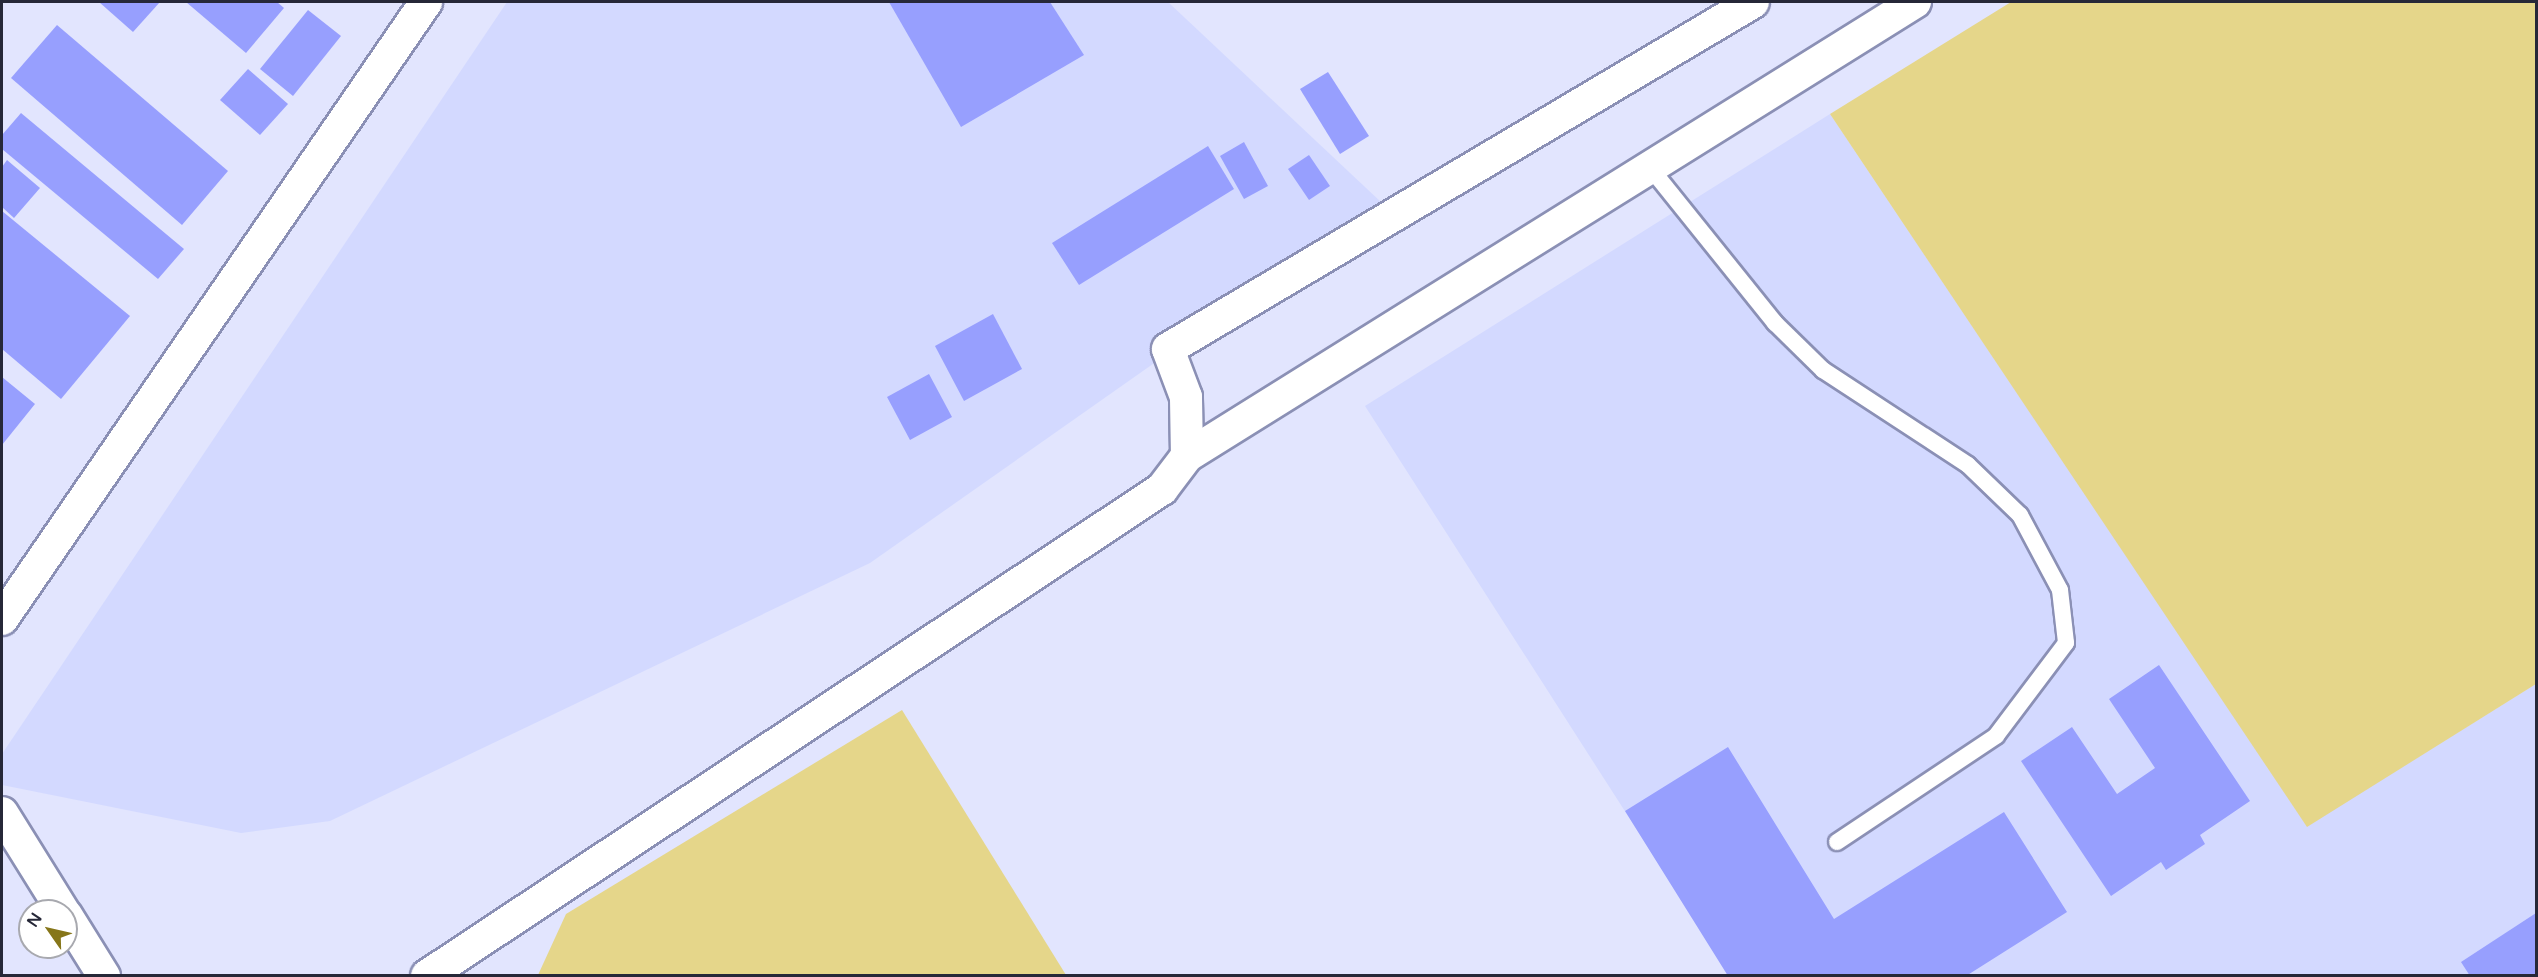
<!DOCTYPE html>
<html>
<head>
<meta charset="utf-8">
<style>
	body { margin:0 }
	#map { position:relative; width:2538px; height:977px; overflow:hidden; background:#e2e5fe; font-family:"Varela Round",sans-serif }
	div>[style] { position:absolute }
	.built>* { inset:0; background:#d3d9ff }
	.green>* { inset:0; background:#e5d68a }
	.building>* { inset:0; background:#979ffe }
	.roads { filter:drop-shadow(2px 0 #8b90b5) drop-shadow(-2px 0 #8b90b5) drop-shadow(0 2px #8b90b5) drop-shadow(0 -2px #8b90b5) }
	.lane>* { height:16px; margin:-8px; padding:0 8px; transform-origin:8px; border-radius:8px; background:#fff }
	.street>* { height:32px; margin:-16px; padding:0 16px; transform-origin:16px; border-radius:16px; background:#fff }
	span { translate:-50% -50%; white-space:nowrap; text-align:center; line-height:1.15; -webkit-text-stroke:6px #fff; paint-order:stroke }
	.frame { position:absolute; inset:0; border:3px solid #262838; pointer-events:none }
	.north { position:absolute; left:18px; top:899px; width:60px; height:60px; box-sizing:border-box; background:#fff; border:2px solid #a8a9af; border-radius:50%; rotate:304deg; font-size:16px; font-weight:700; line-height:24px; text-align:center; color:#262838 }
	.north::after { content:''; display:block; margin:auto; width:21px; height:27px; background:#867619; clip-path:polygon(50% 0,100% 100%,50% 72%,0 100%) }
</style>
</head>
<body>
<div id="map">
	<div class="built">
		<div style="clip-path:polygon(507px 2px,1168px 2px,1382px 203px,870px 563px,330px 821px,241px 833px,2px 785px,2px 754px)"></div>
		<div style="clip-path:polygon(1830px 114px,2307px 826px,2536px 684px,2536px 975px,1730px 975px,1365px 406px)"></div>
	</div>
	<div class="green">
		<div style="clip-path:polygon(2011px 2px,2536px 2px,2536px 684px,2307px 827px,1830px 114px)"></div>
		<div style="clip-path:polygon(902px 710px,1066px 975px,538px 975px,566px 914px)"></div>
	</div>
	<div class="building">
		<div style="clip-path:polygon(99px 2px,160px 2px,133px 32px)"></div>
		<div style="clip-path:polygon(186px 2px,277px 2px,284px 8px,246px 53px)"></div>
		<div style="clip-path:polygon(889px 2px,1050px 2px,1084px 55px,961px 127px)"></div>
		<div style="clip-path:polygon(308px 10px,341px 36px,293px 96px,260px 69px)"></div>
		<div style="clip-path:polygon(57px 25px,228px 171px,182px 225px,11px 78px)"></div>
		<div style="clip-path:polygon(248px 69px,288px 104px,260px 135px,220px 100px)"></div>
		<div style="clip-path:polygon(1328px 72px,1369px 136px,1340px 154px,1300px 89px)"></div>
		<div style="clip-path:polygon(21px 113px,184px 249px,158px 279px,2px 149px,2px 135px)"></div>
		<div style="clip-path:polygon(1244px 142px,1268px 186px,1244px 199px,1220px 156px)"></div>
		<div style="clip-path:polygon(1208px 146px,1234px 189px,1079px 285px,1052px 243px)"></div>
		<div style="clip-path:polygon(1309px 155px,1330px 186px,1309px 200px,1288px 169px)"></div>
		<div style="clip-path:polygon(7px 160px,40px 188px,14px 218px,2px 207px,2px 167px)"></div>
		<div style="clip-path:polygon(2px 211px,130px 316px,61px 399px,2px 349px)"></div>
		<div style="clip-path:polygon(993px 314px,1022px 369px,964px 401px,935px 346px)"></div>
		<div style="clip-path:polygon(929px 374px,952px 417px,910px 440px,887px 397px)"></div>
		<div style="clip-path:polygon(2px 377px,35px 404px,2px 445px)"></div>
		<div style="clip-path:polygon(2159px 665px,2250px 801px,2200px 835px,2205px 844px,2166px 870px,2161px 862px,2111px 896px,2021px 761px,2072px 727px,2117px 794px,2155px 768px,2109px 699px)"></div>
		<div style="clip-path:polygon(1728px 747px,1834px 919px,2004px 812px,2067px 912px,1966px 976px,1728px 976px,1625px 811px)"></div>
		<div style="clip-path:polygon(2536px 913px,2536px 976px,2470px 976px,2461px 962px)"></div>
	</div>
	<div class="roads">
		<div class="lane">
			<div style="left:1648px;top:165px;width:203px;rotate:51.2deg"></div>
			<div style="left:1775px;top:323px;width:67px;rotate:44.4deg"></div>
			<div style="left:1823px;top:370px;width:173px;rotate:33.2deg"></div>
			<div style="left:1968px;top:465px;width:72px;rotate:43.9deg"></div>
			<div style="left:2020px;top:515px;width:85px;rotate:61.9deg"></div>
			<div style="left:2060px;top:590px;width:53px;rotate:83.5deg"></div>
			<div style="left:2066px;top:643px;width:116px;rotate:127deg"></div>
			<div style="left:1996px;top:736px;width:191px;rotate:146.3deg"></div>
		</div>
		<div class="street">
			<div style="left:1187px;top:456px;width:858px;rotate:-31.95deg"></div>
			<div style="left:2px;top:619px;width:749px;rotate:-55.5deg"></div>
			<div style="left:2px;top:813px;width:115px;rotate:58.1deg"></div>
			<div style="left:66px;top:915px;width:72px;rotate:58.1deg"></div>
			<div style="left:427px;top:976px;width:882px;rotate:-33.53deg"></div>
			<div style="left:1162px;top:489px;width:41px;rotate:-52.9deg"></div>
			<div style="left:1187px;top:456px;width:59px;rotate:-91deg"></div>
			<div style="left:1186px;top:397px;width:51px;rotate:-110.6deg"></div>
			<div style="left:1168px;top:349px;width:680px;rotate:-30.67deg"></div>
		</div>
	</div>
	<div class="frame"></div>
	<div class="north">N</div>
</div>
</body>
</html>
